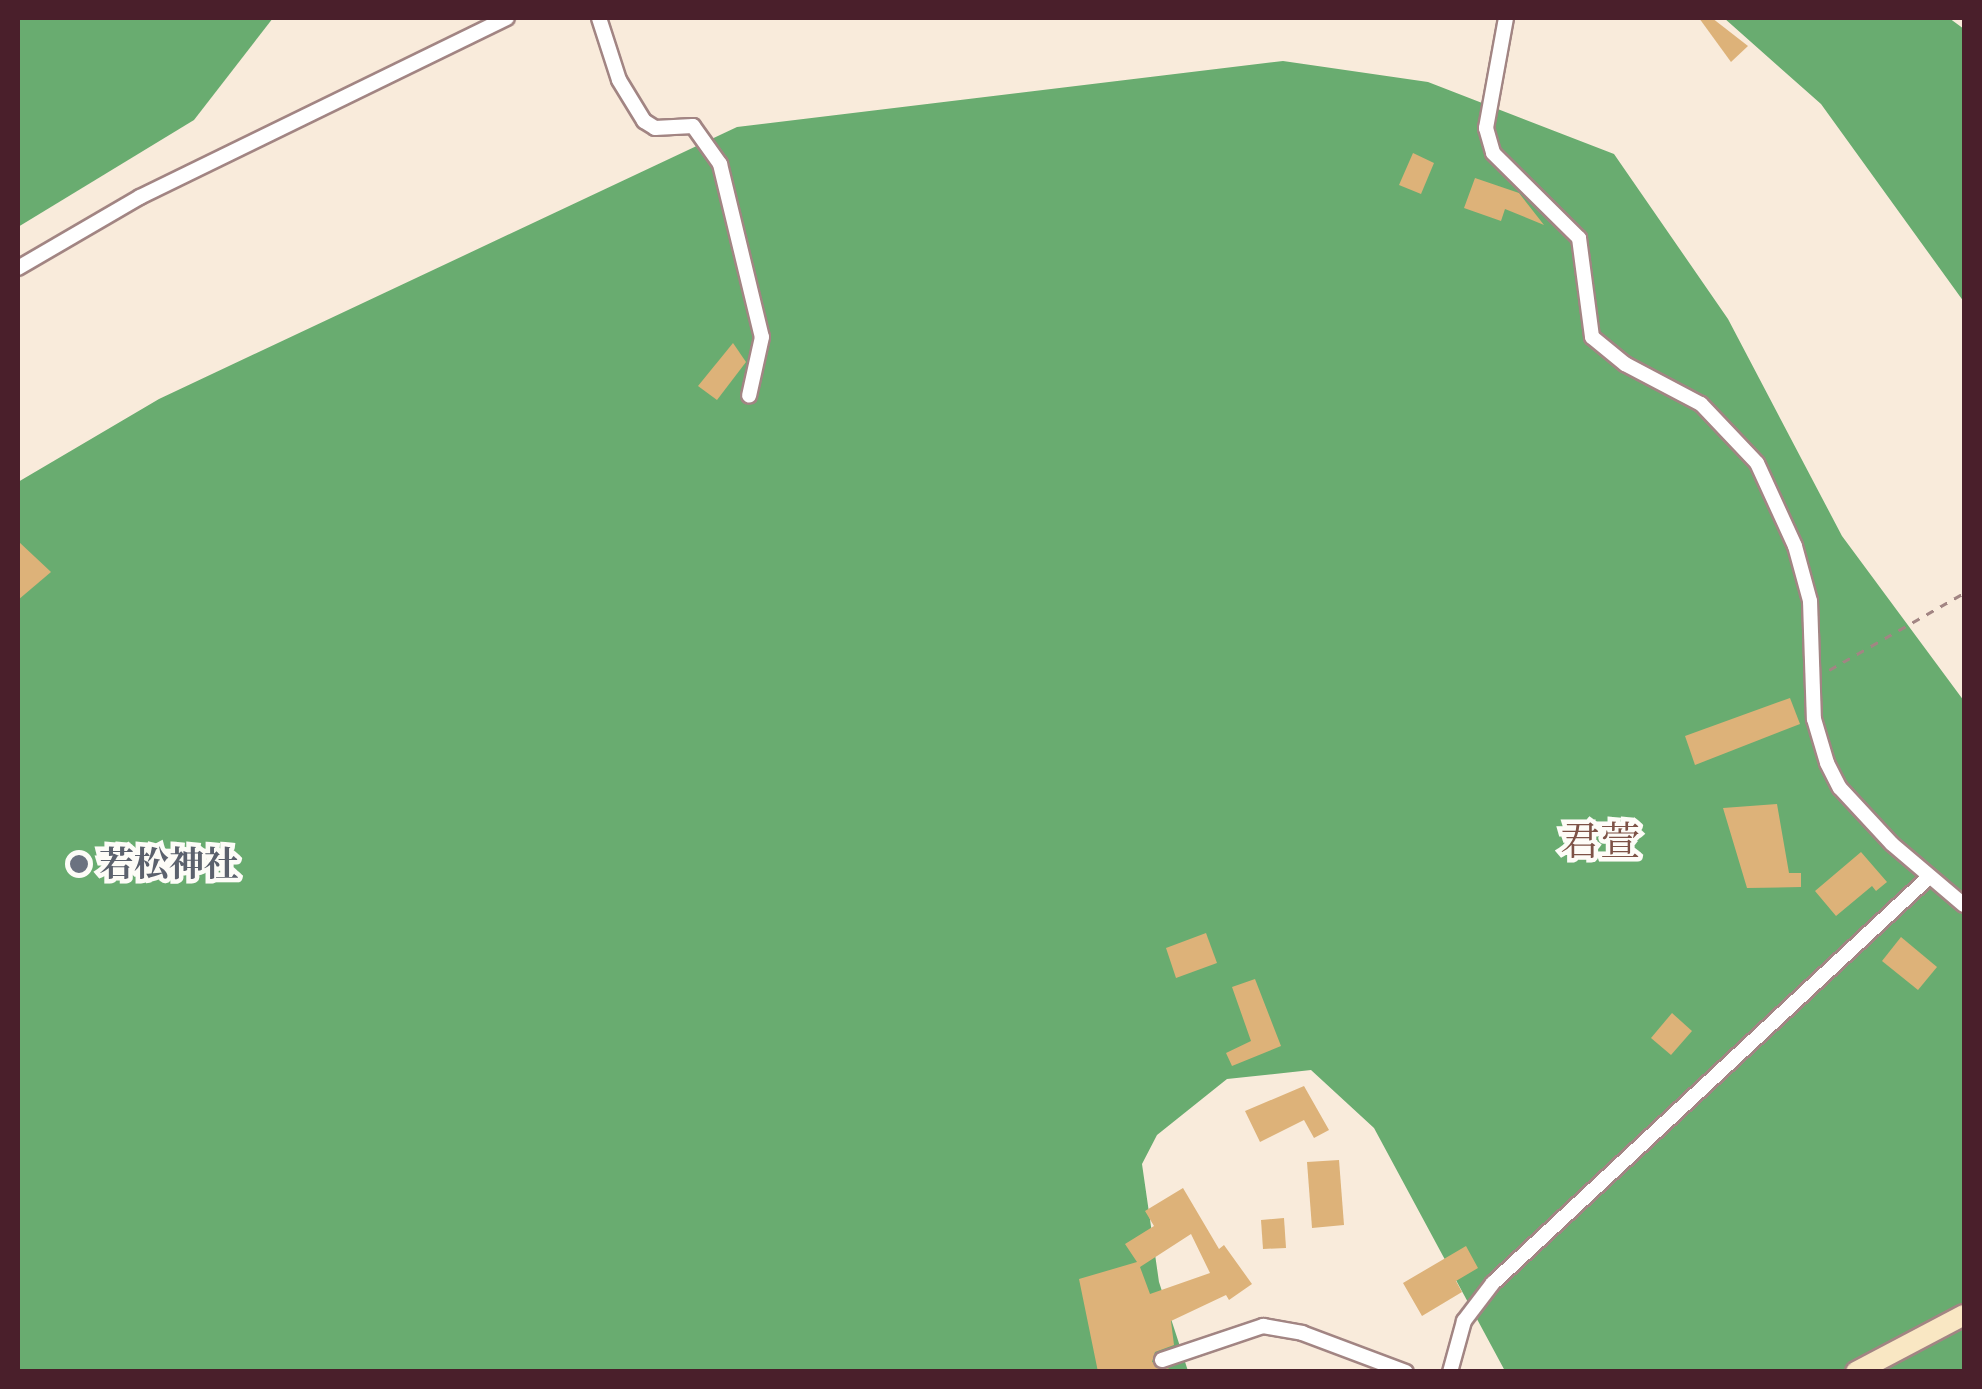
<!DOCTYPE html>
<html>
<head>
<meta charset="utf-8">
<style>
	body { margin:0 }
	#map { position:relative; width:1982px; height:1389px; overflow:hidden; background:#f9ebdb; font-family:"Libre Caslon Text","Noto Serif JP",serif }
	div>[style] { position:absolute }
	.forest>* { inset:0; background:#69ac70 }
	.building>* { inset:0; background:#ddb279 }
	.path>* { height:2.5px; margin-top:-1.25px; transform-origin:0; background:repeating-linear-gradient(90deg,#a28583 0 8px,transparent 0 16px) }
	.roads { filter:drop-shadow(2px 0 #a28583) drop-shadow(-2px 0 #a28583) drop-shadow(0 2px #a28583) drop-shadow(0 -2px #a28583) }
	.street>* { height:14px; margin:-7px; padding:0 7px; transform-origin:7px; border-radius:7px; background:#fff }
	.secondary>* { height:20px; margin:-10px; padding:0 10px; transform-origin:10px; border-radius:10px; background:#f9e7c3 }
	.dots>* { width:28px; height:28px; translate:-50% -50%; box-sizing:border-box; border:5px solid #fdfcf7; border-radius:50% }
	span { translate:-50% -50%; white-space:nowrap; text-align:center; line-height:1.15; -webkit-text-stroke:9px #fdfcf7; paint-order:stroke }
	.worship-label { font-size:35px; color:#5b616d; font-weight:700 }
	.left { translate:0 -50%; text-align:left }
	.quarter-label { font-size:40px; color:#7d5246 }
	.frame { position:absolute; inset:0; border:20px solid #4a1f2b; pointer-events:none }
</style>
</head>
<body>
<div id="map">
	<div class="forest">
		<div style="clip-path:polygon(18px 18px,273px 18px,194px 120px,18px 227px)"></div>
		<div style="clip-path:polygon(1724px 18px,1949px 18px,1964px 29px,1964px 302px,1821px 104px)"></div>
		<div style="clip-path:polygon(1283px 61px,1428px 82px,1614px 154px,1728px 319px,1842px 536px,1964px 701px,1964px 1371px,1505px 1371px,1374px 1128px,1311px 1070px,1227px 1079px,1157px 1135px,1142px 1164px,1159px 1282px,1188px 1371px,18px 1372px,18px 482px,159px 399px,737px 127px)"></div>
	</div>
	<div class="building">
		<div style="clip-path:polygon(1699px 18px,1712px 18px,1748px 46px,1731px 62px)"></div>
		<div style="clip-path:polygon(1413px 153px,1434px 163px,1421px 194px,1399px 185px)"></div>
		<div style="clip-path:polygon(1475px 178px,1519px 193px,1544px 225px,1505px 209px,1501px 221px,1464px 208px)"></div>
		<div style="clip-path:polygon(733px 343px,746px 362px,717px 400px,698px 386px)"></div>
		<div style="clip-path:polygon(18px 541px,51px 572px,18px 600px)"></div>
		<div style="clip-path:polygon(1790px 698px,1800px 724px,1695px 765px,1685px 736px)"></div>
		<div style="clip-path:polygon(1777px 804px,1789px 873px,1801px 873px,1801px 887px,1747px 888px,1723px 808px)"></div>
		<div style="clip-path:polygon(1861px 852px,1887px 882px,1876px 891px,1872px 886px,1836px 916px,1815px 891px)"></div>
		<div style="clip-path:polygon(1206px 933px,1217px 963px,1176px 978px,1166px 948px)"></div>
		<div style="clip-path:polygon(1901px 937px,1937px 967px,1918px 990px,1882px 961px)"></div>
		<div style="clip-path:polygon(1255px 979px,1281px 1046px,1232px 1066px,1226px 1053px,1251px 1041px,1232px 987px)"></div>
		<div style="clip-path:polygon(1672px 1013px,1692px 1031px,1671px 1055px,1651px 1038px)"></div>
		<div style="clip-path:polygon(1304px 1086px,1329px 1130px,1314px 1138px,1304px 1120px,1260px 1142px,1245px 1111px)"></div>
		<div style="clip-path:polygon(1339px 1160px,1344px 1225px,1312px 1228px,1307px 1162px)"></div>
		<div style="clip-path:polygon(evenodd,1183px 1188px,1219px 1249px,1224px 1245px,1252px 1284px,1229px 1300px,1226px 1295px,1171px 1321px,1174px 1345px,1155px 1352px,1152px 1362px,1177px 1372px,1098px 1372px,1079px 1279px,1137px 1262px,1125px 1244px,1154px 1226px,1145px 1211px,1183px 1188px,1191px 1234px,1210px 1273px,1150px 1294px,1140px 1267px,1191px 1234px)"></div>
		<div style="clip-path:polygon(1284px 1218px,1286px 1248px,1263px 1249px,1261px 1220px)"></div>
		<div style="clip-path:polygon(1466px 1246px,1478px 1268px,1456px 1281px,1462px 1292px,1422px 1316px,1403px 1283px)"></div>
	</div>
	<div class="path">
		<div style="left:1829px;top:670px;width:155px;rotate:-29.7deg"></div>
	</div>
	<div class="roads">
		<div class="street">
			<div style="left:599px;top:18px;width:65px;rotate:72.1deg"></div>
			<div style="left:619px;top:80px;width:48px;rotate:58.6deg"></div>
			<div style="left:644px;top:121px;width:13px;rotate:32deg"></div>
			<div style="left:655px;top:128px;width:38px;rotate:-3deg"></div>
			<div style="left:693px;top:126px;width:47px;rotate:54.6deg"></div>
			<div style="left:720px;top:164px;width:178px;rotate:76.4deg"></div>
			<div style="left:762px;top:337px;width:60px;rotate:102.4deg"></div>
			<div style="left:1506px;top:18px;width:112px;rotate:100.3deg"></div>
			<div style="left:1486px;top:128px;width:26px;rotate:74deg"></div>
			<div style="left:1493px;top:153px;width:121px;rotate:44.7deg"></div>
			<div style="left:1579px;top:238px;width:100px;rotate:82.5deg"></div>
			<div style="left:1592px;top:337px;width:43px;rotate:39.3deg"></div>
			<div style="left:1625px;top:364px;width:86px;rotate:27.8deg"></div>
			<div style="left:1701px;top:404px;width:81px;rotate:46.5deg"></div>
			<div style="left:1757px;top:463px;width:91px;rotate:65.4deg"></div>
			<div style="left:1795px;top:546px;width:57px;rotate:74.7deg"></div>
			<div style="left:1810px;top:601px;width:118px;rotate:88.1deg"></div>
			<div style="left:1814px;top:719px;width:46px;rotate:73.5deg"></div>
			<div style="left:1827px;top:763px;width:28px;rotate:63deg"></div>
			<div style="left:1840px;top:788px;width:76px;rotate:47.1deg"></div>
			<div style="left:1892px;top:844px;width:94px;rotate:40.3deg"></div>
			<div style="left:18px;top:268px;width:141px;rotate:-30.2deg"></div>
			<div style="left:140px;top:197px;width:408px;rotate:-26deg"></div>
			<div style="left:1162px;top:1360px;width:107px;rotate:-18.6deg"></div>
			<div style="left:1263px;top:1326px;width:40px;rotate:10deg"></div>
			<div style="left:1302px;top:1333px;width:111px;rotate:20.6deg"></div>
			<div style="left:1450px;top:1372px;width:53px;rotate:-74.6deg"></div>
			<div style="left:1464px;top:1321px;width:48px;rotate:-52.7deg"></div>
			<div style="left:1493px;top:1283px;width:596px;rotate:-42.96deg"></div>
		</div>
		<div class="secondary">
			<div style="left:1856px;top:1372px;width:122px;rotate:-27.8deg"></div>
		</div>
	</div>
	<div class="dots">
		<div style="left:79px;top:864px;background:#6b7280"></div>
	</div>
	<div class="worship-label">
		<span class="left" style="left:99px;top:864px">若松神社</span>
	</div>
	<div class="quarter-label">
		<span style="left:1600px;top:841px">君萱</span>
	</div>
	<div class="frame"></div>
</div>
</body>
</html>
